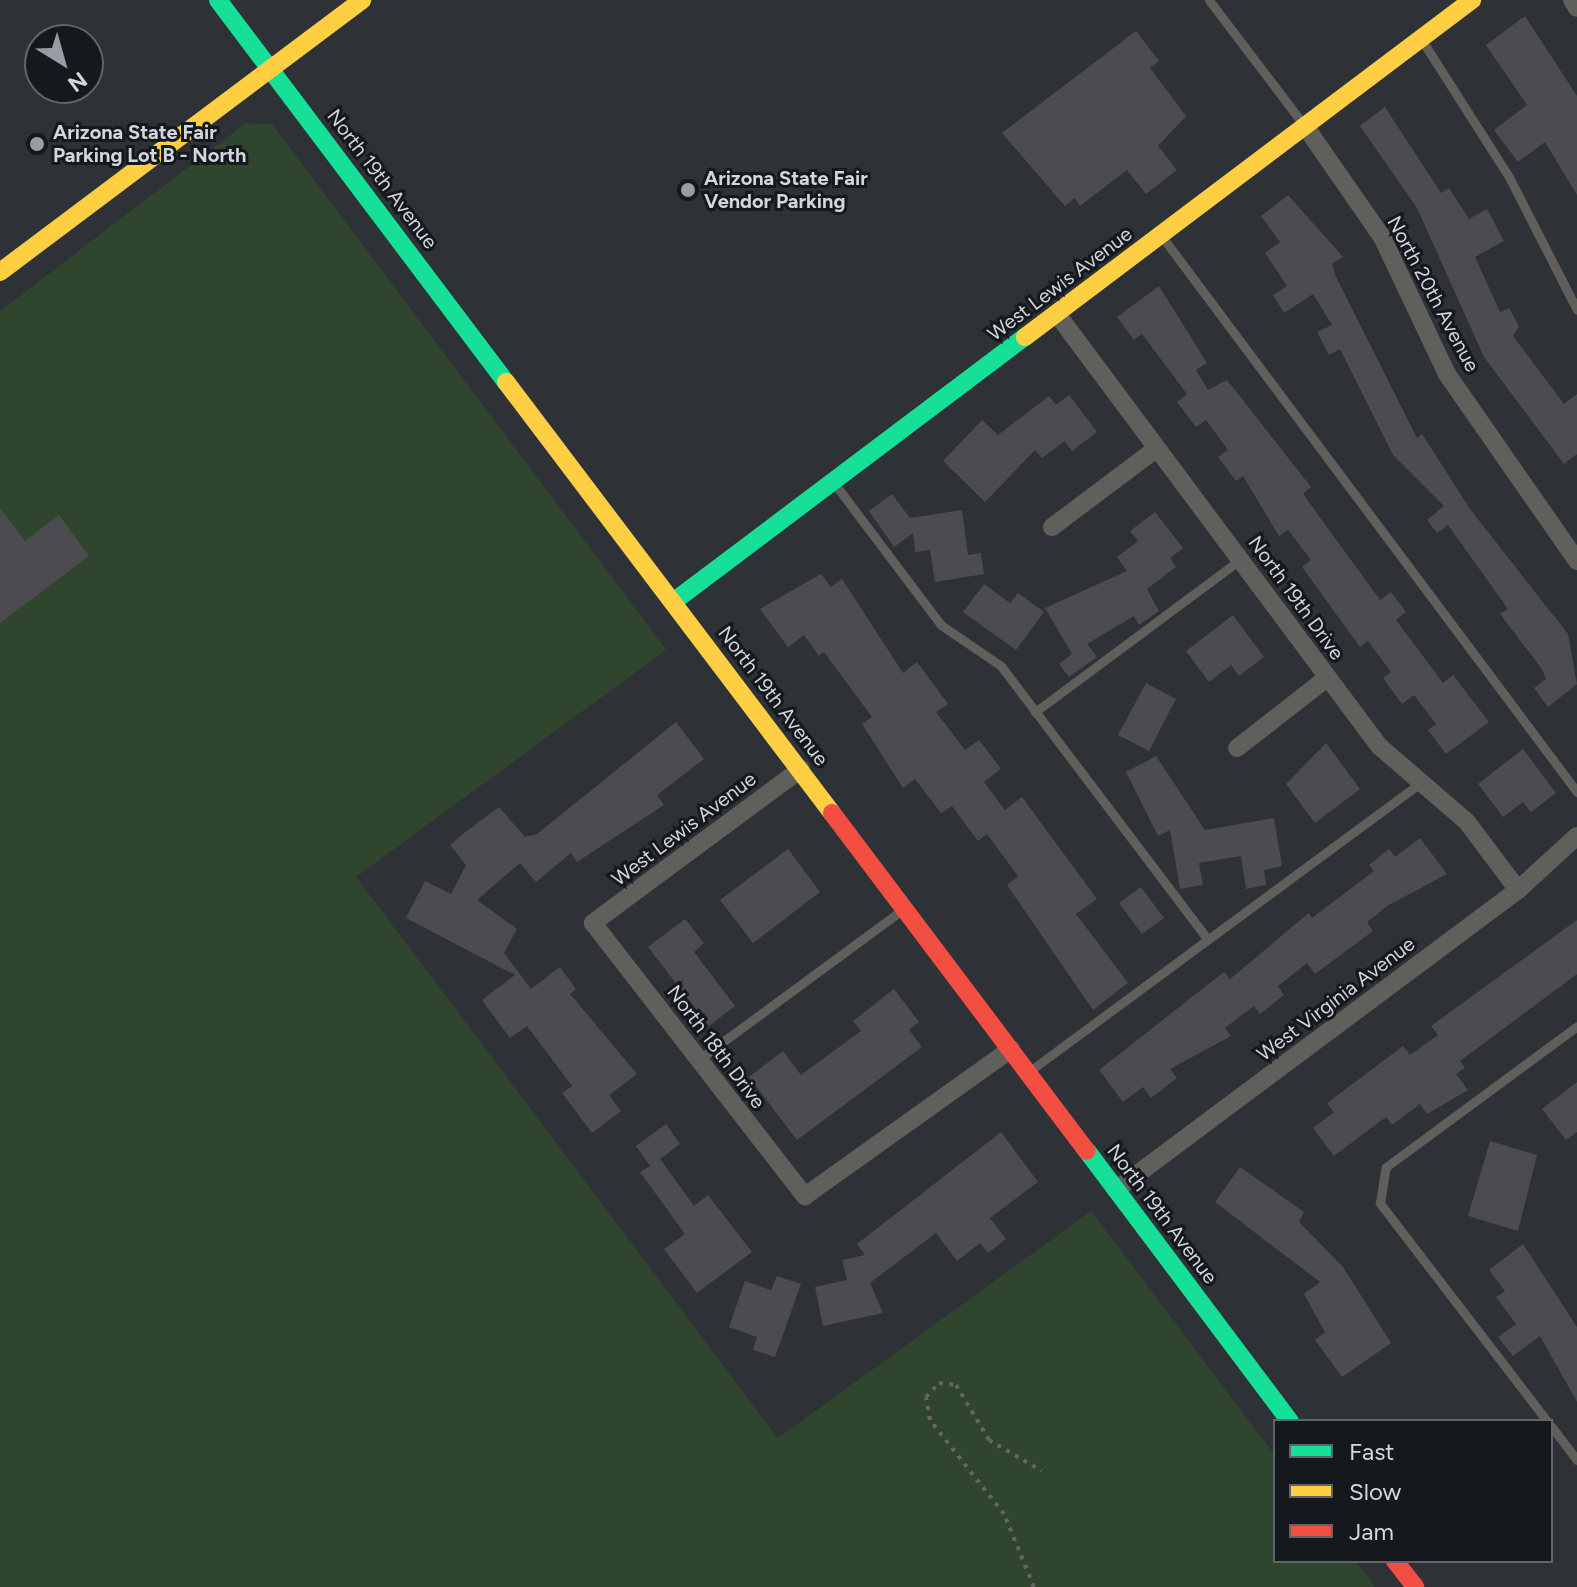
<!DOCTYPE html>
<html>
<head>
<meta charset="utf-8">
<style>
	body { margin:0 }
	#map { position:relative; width:1577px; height:1587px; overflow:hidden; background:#2e3136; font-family:Figtree,sans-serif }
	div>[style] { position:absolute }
	.green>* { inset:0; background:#30452d }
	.building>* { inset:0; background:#4c4c50 }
	.path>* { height:4px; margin-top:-2px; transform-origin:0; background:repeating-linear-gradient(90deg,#656563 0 4px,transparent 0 10px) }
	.lane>* { height:9px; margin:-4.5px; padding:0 4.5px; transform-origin:4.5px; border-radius:4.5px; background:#615f5c }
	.street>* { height:18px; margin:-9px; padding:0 9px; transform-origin:9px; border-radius:9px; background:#615f5c }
	.fast>* { height:18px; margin:-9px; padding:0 9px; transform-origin:9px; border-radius:9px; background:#16e098 }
	.slow>* { height:18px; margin:-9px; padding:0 9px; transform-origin:9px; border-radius:9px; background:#ffcf43 }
	.jam>* { height:18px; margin:-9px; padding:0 9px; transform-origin:9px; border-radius:9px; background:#f24e42 }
	.dots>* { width:22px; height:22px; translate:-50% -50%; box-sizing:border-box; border:4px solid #15181c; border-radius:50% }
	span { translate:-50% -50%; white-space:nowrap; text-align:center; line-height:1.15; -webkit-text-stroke:6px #15181c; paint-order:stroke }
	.poi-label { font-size:20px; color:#d2d6dd; font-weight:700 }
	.left { translate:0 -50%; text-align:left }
	.street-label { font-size:20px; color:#d2d6dd }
	.legend { position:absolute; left:1273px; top:1419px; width:280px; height:144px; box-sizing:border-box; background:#15181c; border:2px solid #616469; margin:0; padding:10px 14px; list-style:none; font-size:24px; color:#d2d6dd }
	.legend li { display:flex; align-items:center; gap:16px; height:40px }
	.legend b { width:40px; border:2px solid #616469 }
	.north { position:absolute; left:24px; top:24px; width:80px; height:80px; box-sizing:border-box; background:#15181c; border:2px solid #616469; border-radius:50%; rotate:143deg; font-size:22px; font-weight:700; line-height:32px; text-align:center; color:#d2d6dd }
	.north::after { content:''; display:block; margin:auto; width:28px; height:36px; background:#999ca3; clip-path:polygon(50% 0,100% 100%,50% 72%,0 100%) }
</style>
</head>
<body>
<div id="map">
	<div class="green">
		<div style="clip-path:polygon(246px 123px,272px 124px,666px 650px,356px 877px,778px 1438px,1091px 1211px,1275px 1455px,1275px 1561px,1355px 1561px,1375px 1587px,0 1587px,0 311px)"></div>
	</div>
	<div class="building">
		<div style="clip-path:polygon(1525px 16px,1577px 96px,1577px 195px,1545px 142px,1518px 162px,1494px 130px,1527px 105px,1486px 45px)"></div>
		<div style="clip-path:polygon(1136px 31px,1159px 61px,1150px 68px,1186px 116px,1158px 146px,1177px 170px,1146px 194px,1127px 170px,1080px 206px,1075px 198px,1065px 206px,1002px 133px)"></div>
		<div style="clip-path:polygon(1385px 107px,1441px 193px,1449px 188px,1469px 219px,1487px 209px,1504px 241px,1475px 257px,1500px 312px,1509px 308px,1519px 326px,1513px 336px,1564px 404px,1577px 394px,1577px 454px,1564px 464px,1484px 357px,1417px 208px,1360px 126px)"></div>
		<div style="clip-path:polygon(1288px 195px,1343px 257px,1332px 264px,1336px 277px,1417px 438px,1422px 434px,1470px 509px,1568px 634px,1577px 684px,1548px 707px,1534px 688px,1546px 679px,1542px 669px,1500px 614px,1508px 609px,1448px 525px,1437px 533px,1427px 520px,1444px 506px,1393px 455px,1340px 349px,1329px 355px,1317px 332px,1332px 325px,1313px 294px,1284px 313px,1273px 295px,1287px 286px,1265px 253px,1280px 242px,1261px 216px)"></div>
		<div style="clip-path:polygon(1159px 286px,1207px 363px,1196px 370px,1208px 390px,1227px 380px,1311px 487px,1303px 494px,1380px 600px,1391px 592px,1406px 612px,1396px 620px,1443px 683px,1453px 675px,1489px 722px,1446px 754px,1428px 730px,1436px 724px,1414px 695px,1402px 704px,1383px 678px,1391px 672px,1368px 641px,1360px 647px,1302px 567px,1311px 560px,1288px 530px,1279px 536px,1243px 476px,1236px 481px,1218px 457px,1228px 450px,1206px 420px,1196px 427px,1177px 402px,1187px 394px,1142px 334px,1134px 340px,1117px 317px)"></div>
		<div style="clip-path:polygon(1069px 395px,1097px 432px,1072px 451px,1065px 441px,1042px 458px,1035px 450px,985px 502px,943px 461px,982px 420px,998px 435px,1049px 396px,1056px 405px)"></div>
		<div style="clip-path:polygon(892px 494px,910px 518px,962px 510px,968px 555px,981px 553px,984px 574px,935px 582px,930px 550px,915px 552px,913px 533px,894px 547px,869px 511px)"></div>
		<div style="clip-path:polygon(0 508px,25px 541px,59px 515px,89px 556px,0 623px)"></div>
		<div style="clip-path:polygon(1155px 512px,1183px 548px,1170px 558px,1176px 567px,1147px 589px,1159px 611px,1139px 625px,1134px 616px,1087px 644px,1097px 657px,1069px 677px,1059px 664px,1072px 654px,1045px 608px,1127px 571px,1117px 557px,1138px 541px,1130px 531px)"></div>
		<div style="clip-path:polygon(821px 574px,831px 587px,842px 579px,903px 673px,917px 662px,948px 704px,936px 712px,965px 750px,979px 740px,1001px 769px,984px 782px,1005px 810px,1022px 797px,1097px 899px,1076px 914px,1128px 983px,1093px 1010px,1007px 885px,1018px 876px,987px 834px,978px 841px,952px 806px,941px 813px,915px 779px,903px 788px,862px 724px,872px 717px,824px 652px,819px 656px,804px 635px,788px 647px,760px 609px)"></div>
		<div style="clip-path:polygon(984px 584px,1010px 603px,1018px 593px,1044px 612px,1016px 650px,963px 612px)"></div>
		<div style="clip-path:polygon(1233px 615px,1264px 657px,1239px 676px,1231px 665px,1209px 682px,1186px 651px)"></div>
		<div style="clip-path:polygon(1146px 683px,1176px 699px,1149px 751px,1118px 735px)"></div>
		<div style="clip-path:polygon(676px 722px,704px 759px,657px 795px,664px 805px,577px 862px,571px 853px,536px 882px,520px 863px,477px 900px,517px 929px,504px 953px,531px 989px,560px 967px,576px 989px,570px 994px,637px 1074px,609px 1095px,621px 1111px,592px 1133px,562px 1093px,572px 1086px,527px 1026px,510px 1038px,482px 1000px,515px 975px,406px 918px,425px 881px,451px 894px,466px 865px,450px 845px,464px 833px,499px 807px,525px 837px,537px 834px)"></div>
		<div style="clip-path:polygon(1326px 743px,1360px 789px,1315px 823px,1286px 784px)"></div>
		<div style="clip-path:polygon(1523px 749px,1556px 793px,1531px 812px,1523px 802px,1503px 817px,1478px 784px)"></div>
		<div style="clip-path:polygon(1156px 756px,1205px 830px,1274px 818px,1282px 866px,1264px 870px,1266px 885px,1246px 889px,1241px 856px,1199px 863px,1203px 885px,1180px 889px,1170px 830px,1158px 836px,1126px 772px)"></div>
		<div style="clip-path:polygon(1420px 838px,1447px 874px,1387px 906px,1367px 922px,1373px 931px,1315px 974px,1307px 963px,1278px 986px,1284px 995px,1260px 1014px,1254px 1006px,1225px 1028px,1231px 1036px,1170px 1069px,1177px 1078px,1151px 1098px,1143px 1087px,1123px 1102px,1099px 1070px,1224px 972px,1230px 979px,1309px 913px,1312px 918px,1374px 871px,1369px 865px,1389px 849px,1395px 857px)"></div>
		<div style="clip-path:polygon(788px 849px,820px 892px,753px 943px,720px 900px)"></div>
		<div style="clip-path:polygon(1141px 887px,1164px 918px,1142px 934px,1119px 903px)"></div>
		<div style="clip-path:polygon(685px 919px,704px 943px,694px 952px,735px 1006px,709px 1026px,648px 947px)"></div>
		<div style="clip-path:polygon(1577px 920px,1577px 974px,1460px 1061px,1465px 1068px,1456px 1074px,1468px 1090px,1427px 1114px,1420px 1104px,1392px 1125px,1386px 1117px,1334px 1156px,1313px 1128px,1334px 1112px,1327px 1103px,1403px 1046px,1410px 1055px,1438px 1035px,1431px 1026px)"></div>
		<div style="clip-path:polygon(894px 989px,919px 1022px,909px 1030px,922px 1047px,797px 1140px,749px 1077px,783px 1051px,801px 1075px,861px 1031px,853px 1021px)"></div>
		<div style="clip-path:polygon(1577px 1082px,1577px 1132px,1566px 1140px,1542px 1109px)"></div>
		<div style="clip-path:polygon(666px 1124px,680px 1144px,660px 1159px,694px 1206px,708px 1195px,752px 1252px,697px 1293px,664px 1249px,685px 1234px,640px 1172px,650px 1166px,636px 1146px)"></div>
		<div style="clip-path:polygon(1001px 1132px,1038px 1182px,990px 1218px,1006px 1239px,988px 1253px,980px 1243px,957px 1261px,936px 1233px,870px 1283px,883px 1313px,823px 1326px,815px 1287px,847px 1280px,842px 1260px,865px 1255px,857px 1244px)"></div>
		<div style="clip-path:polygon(1490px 1141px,1537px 1155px,1518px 1231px,1468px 1216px)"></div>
		<div style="clip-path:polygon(1240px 1167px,1304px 1212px,1299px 1222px,1343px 1267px,1391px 1343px,1342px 1377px,1315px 1340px,1325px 1332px,1304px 1294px,1320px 1282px,1215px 1202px)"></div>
		<div style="clip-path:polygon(1523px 1244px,1577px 1327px,1577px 1402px,1540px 1336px,1513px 1356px,1498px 1337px,1516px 1324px,1496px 1297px,1505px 1291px,1489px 1270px)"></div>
		<div style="clip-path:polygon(777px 1276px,801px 1284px,775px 1357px,753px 1350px,757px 1337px,729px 1327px,745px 1281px,771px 1290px)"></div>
	</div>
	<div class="path">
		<div style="left:1034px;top:1587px;width:79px;rotate:-112.3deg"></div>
		<div style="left:1004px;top:1514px;width:120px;rotate:-128.2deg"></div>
		<div style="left:930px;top:1420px;width:23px;rotate:-100deg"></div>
		<div style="left:926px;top:1397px;width:19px;rotate:-47deg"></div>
		<div style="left:939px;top:1383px;width:17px;rotate:7deg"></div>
		<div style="left:956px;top:1385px;width:64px;rotate:59deg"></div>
		<div style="left:989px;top:1440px;width:61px;rotate:30.3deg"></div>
	</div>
	<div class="lane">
		<div style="left:1209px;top:0;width:156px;rotate:52.8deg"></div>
		<div style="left:1423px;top:42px;width:160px;rotate:57.5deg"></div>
		<div style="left:1509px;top:177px;width:149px;rotate:62.9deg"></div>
		<div style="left:1163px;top:238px;width:692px;rotate:53.23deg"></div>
		<div style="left:834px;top:483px;width:178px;rotate:53deg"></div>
		<div style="left:941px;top:625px;width:73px;rotate:34.3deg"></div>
		<div style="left:1001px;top:666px;width:341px;rotate:52.9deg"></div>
		<div style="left:1035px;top:712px;width:255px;rotate:-36.6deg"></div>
		<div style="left:698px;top:1060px;width:253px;rotate:-36.3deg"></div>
		<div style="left:1031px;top:1070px;width:480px;rotate:-36.4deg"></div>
		<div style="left:1547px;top:1421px;width:275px;rotate:-127.5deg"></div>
		<div style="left:1380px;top:1203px;width:36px;rotate:-81deg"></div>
		<div style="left:1386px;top:1167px;width:237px;rotate:-36.4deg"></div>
		<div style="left:1551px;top:1426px;width:43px;rotate:52.6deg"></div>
	</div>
	<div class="street">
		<div style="left:1572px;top:0;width:9px;rotate:58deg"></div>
		<div style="left:1305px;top:126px;width:135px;rotate:55.3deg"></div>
		<div style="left:1382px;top:237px;width:152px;rotate:64.6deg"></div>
		<div style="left:1447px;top:374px;width:228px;rotate:55.2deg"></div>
		<div style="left:1057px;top:314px;width:539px;rotate:53.3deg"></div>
		<div style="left:1379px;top:746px;width:116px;rotate:40.8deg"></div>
		<div style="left:1467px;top:822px;width:85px;rotate:53.1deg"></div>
		<div style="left:1052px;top:527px;width:130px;rotate:-36.9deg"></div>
		<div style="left:1237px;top:748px;width:114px;rotate:-37.9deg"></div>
		<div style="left:801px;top:769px;width:259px;rotate:143.5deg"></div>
		<div style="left:593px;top:923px;width:346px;rotate:52.2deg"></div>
		<div style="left:805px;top:1196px;width:253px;rotate:-35.5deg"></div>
		<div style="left:1116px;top:1190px;width:502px;rotate:-36.73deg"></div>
		<div style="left:1518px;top:890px;width:80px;rotate:-42.5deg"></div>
	</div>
	<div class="fast">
		<div style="left:218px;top:0;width:478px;rotate:53deg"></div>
		<div style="left:673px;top:602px;width:441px;rotate:-37deg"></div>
		<div style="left:1087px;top:1151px;width:338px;rotate:53.1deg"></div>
	</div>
	<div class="slow">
		<div style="left:0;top:272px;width:453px;rotate:-36.9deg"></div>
		<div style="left:1025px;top:337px;width:560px;rotate:-37.01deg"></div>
		<div style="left:506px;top:382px;width:540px;rotate:52.9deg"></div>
	</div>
	<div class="jam">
		<div style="left:832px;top:813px;width:423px;rotate:53deg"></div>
		<div style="left:1395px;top:1561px;width:33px;rotate:52deg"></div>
	</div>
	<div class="dots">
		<div style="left:37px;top:144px;background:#999ca3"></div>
		<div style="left:688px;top:190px;background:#999ca3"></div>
	</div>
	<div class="poi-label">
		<span class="left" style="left:53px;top:144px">Arizona State Fair<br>Parking Lot B - North</span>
		<span class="left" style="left:704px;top:190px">Arizona State Fair<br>Vendor Parking</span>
	</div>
	<div class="street-label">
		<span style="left:382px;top:179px;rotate:53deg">North 19th Avenue</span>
		<span style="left:1060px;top:284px;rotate:-37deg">West Lewis Avenue</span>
		<span style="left:1433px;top:294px;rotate:62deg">North 20th Avenue</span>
		<span style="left:1296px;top:598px;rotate:54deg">North 19th Drive</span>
		<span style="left:773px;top:696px;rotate:53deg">North 19th Avenue</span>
		<span style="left:684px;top:829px;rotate:-37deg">West Lewis Avenue</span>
		<span style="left:1336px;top:999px;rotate:-37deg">West Virginia Avenue</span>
		<span style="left:716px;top:1047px;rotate:53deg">North 18th Drive</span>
		<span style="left:1162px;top:1214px;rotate:53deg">North 19th Avenue</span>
	</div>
	<ul class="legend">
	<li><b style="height:10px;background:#16e098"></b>Fast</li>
	<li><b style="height:10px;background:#ffcf43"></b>Slow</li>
	<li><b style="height:10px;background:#f24e42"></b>Jam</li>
	</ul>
	<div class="north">N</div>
</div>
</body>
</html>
